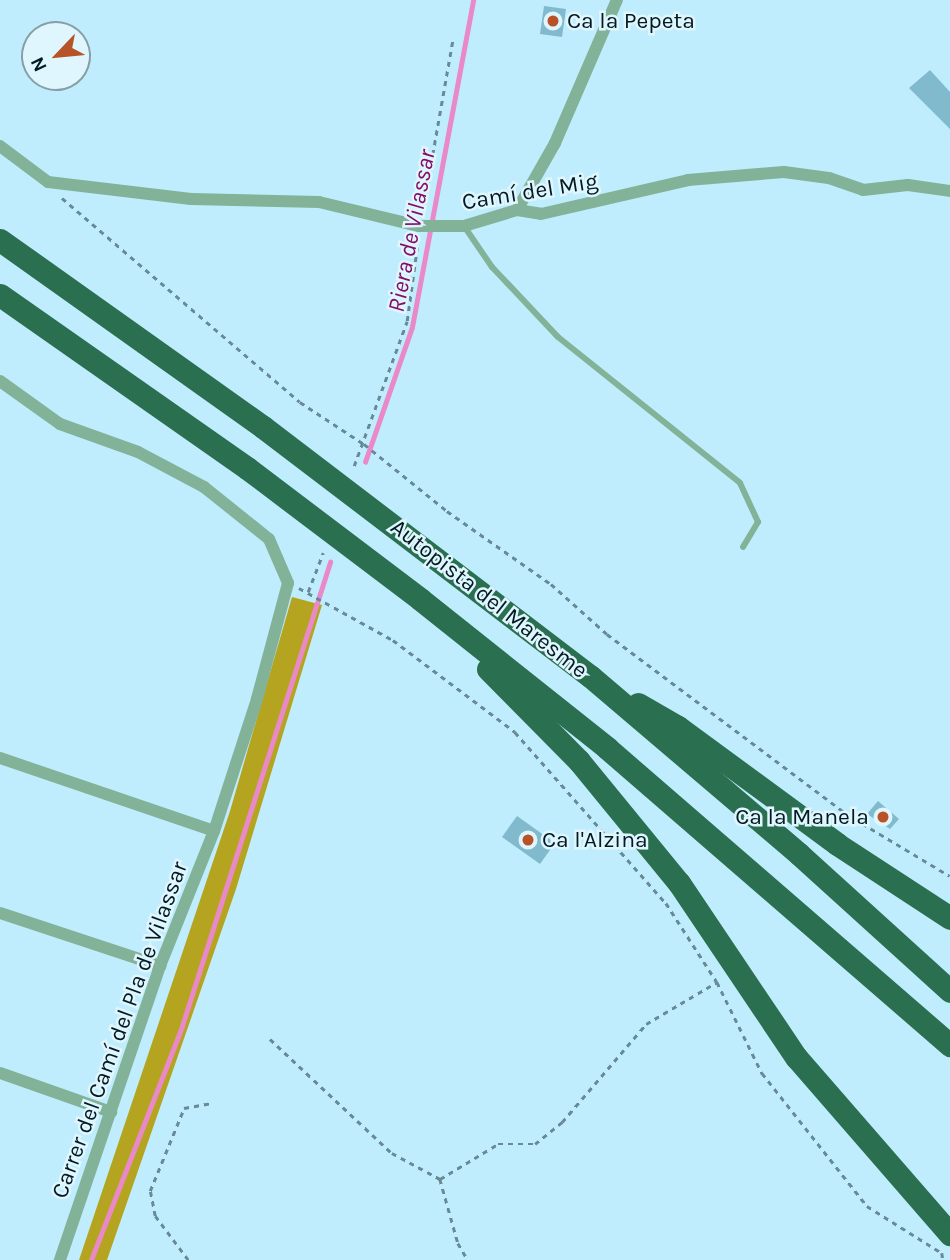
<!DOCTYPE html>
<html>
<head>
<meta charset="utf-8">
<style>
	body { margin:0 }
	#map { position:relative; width:950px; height:1260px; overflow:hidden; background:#bfedfd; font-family:Karla,sans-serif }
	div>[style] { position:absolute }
	.forest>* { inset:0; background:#b5a41f }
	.stream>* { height:4.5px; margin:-2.25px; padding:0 2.25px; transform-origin:2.25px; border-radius:2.25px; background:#ea89c8 }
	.building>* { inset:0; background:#81bacd }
	.path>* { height:2.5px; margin-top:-1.25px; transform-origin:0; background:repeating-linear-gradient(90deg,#678a96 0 5px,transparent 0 10px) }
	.lane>* { height:6px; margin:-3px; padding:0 3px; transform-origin:3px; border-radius:3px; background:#82b399 }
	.street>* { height:12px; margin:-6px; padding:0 6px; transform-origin:6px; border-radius:6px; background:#82b399 }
	.highway>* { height:23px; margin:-11.5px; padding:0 11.5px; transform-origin:11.5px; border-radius:11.5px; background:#2b6f51 }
	.dots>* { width:19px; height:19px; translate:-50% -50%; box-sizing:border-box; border:4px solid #dff6fe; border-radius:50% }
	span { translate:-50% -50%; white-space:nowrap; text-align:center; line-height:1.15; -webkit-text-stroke:5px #dff6fe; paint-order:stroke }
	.poi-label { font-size:23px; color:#031a21 }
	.left { translate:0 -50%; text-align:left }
	.right { translate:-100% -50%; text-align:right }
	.street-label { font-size:23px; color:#031a21 }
	.water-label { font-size:24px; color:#840d67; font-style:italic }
	.north { position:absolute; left:21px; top:21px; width:70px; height:70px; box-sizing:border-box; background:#dff6fe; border:2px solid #879ea6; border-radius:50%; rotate:244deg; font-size:19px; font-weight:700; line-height:28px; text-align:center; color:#031a21 }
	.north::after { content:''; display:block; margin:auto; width:24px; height:32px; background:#b85227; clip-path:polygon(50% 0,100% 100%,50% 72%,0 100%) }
</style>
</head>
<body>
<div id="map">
	<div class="forest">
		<div style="clip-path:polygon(292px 597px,322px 605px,236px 889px,107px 1260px,79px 1260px,230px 811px)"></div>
	</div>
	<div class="stream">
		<div style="left:365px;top:462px;width:143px;rotate:-70.8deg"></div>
		<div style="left:412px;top:327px;width:333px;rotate:-79.4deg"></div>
		<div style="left:91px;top:1260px;width:251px;rotate:-68.7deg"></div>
		<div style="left:182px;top:1026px;width:487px;rotate:-72.3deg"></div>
	</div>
	<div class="building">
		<div style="clip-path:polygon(544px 6px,566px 9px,562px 37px,540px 34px)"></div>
		<div style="clip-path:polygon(930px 70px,950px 92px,950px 129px,909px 88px)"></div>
		<div style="clip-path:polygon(878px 801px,899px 819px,890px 829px,867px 814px)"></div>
		<div style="clip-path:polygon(517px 816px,555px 843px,540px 864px,502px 837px)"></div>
	</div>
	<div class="path">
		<div style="left:62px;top:198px;width:313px;rotate:40.6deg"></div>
		<div style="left:300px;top:402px;width:77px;rotate:33.3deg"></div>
		<div style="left:364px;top:444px;width:107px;rotate:38.9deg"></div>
		<div style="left:447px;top:511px;width:127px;rotate:35.1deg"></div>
		<div style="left:551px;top:584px;width:75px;rotate:41.8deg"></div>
		<div style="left:607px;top:634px;width:298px;rotate:36.9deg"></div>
		<div style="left:845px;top:813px;width:122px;rotate:31deg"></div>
		<div style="left:422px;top:214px;width:178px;rotate:-80deg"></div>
		<div style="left:354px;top:466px;width:154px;rotate:-69.9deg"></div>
		<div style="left:407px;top:321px;width:81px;rotate:-82.2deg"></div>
		<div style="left:299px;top:588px;width:107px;rotate:29deg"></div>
		<div style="left:393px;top:640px;width:153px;rotate:37deg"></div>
		<div style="left:515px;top:732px;width:228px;rotate:48.6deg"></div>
		<div style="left:666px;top:903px;width:94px;rotate:57.2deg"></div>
		<div style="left:717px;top:982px;width:102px;rotate:63.7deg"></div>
		<div style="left:762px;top:1073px;width:169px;rotate:51.7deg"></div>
		<div style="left:867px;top:1206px;width:89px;rotate:32.1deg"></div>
		<div style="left:942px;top:1253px;width:7px;rotate:82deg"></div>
		<div style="left:308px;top:592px;width:42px;rotate:-69deg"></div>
		<div style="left:270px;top:1039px;width:167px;rotate:43.1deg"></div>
		<div style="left:392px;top:1153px;width:55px;rotate:28.4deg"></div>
		<div style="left:440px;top:1179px;width:66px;rotate:74.3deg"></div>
		<div style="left:458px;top:1243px;width:20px;rotate:60deg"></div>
		<div style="left:440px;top:1179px;width:68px;rotate:-31.1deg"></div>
		<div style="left:498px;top:1144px;width:37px"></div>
		<div style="left:535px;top:1144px;width:35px;rotate:-39deg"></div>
		<div style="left:562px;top:1122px;width:129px;rotate:-49.4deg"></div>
		<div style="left:646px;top:1024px;width:82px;rotate:-30.6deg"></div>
		<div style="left:188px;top:1260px;width:55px;rotate:-126.9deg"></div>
		<div style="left:155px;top:1216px;width:25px;rotate:-101deg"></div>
		<div style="left:150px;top:1191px;width:90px;rotate:-67.7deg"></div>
		<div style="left:184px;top:1108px;width:27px;rotate:-10deg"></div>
	</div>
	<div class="lane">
		<div style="left:464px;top:226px;width:50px;rotate:55.7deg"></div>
		<div style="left:492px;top:267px;width:96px;rotate:46.7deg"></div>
		<div style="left:558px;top:337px;width:233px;rotate:38.7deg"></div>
		<div style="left:740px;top:483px;width:43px;rotate:65.2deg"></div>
		<div style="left:758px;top:522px;width:29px;rotate:121deg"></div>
	</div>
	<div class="street">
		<div style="left:0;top:146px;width:60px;rotate:36.9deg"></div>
		<div style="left:48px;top:182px;width:144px;rotate:6.8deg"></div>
		<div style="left:191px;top:199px;width:128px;rotate:1.3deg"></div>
		<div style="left:319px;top:202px;width:103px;rotate:13.5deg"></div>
		<div style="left:419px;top:226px;width:45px"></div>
		<div style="left:464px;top:226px;width:55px;rotate:-16.8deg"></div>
		<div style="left:517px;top:210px;width:24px;rotate:9deg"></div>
		<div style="left:541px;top:214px;width:151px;rotate:-13deg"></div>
		<div style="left:688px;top:180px;width:96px;rotate:-4.8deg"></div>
		<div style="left:784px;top:172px;width:45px;rotate:7.6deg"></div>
		<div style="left:829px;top:178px;width:36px;rotate:19deg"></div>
		<div style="left:863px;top:190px;width:45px;rotate:-6.3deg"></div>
		<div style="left:908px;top:185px;width:42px;rotate:8.1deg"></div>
		<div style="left:517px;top:210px;width:77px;rotate:-60.4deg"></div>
		<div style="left:555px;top:143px;width:156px;rotate:-66.6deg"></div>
		<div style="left:0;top:381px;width:74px;rotate:35.6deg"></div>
		<div style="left:60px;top:424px;width:83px;rotate:19.7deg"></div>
		<div style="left:138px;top:452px;width:75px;rotate:27.9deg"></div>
		<div style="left:204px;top:487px;width:83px;rotate:38.7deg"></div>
		<div style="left:269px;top:539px;width:48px;rotate:66.6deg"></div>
		<div style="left:288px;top:583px;width:120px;rotate:105deg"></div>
		<div style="left:257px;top:699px;width:139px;rotate:108deg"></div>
		<div style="left:214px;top:831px;width:145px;rotate:111.8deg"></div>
		<div style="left:160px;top:966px;width:311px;rotate:108.8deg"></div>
		<div style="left:0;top:758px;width:226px;rotate:18.8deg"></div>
		<div style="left:0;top:913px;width:169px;rotate:18.3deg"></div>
		<div style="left:0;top:1073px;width:118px;rotate:19.4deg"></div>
	</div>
	<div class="highway">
		<div style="left:0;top:240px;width:323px;rotate:35.4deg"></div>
		<div style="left:263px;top:427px;width:411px;rotate:37.3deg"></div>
		<div style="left:590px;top:676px;width:275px;rotate:40.4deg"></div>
		<div style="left:799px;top:854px;width:204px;rotate:42.2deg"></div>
		<div style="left:0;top:295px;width:302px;rotate:35deg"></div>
		<div style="left:247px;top:468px;width:217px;rotate:37.1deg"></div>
		<div style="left:420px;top:599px;width:239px;rotate:38.5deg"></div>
		<div style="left:607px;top:748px;width:454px;rotate:40.9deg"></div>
		<div style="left:488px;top:669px;width:129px;rotate:45.3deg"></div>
		<div style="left:579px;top:761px;width:158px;rotate:50.7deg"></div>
		<div style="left:679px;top:883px;width:210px;rotate:56.1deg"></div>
		<div style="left:796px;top:1057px;width:235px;rotate:49deg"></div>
		<div style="left:638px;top:704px;width:46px;rotate:29.9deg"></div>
		<div style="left:678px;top:727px;width:197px;rotate:36.3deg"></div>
		<div style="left:837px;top:844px;width:135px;rotate:33.2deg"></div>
	</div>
	<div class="dots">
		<div style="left:553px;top:21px;background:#b85227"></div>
		<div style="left:883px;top:817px;background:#b85227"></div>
		<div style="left:528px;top:840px;background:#b85227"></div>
	</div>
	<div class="poi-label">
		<span class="left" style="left:567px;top:21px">Ca la Pepeta</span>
		<span class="right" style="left:869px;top:817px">Ca la Manela</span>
		<span class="left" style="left:542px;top:840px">Ca l'Alzina</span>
	</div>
	<div class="street-label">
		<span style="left:530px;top:192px;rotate:-9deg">Camí del Mig</span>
		<span style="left:489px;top:599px;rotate:38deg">Autopista del Maresme</span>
		<span style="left:120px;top:1030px;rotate:-70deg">Carrer del Camí del Pla de Vilassar</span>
	</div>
	<div class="water-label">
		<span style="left:412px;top:231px;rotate:-79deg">Riera de Vilassar</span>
	</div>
	<div class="north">N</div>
</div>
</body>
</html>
